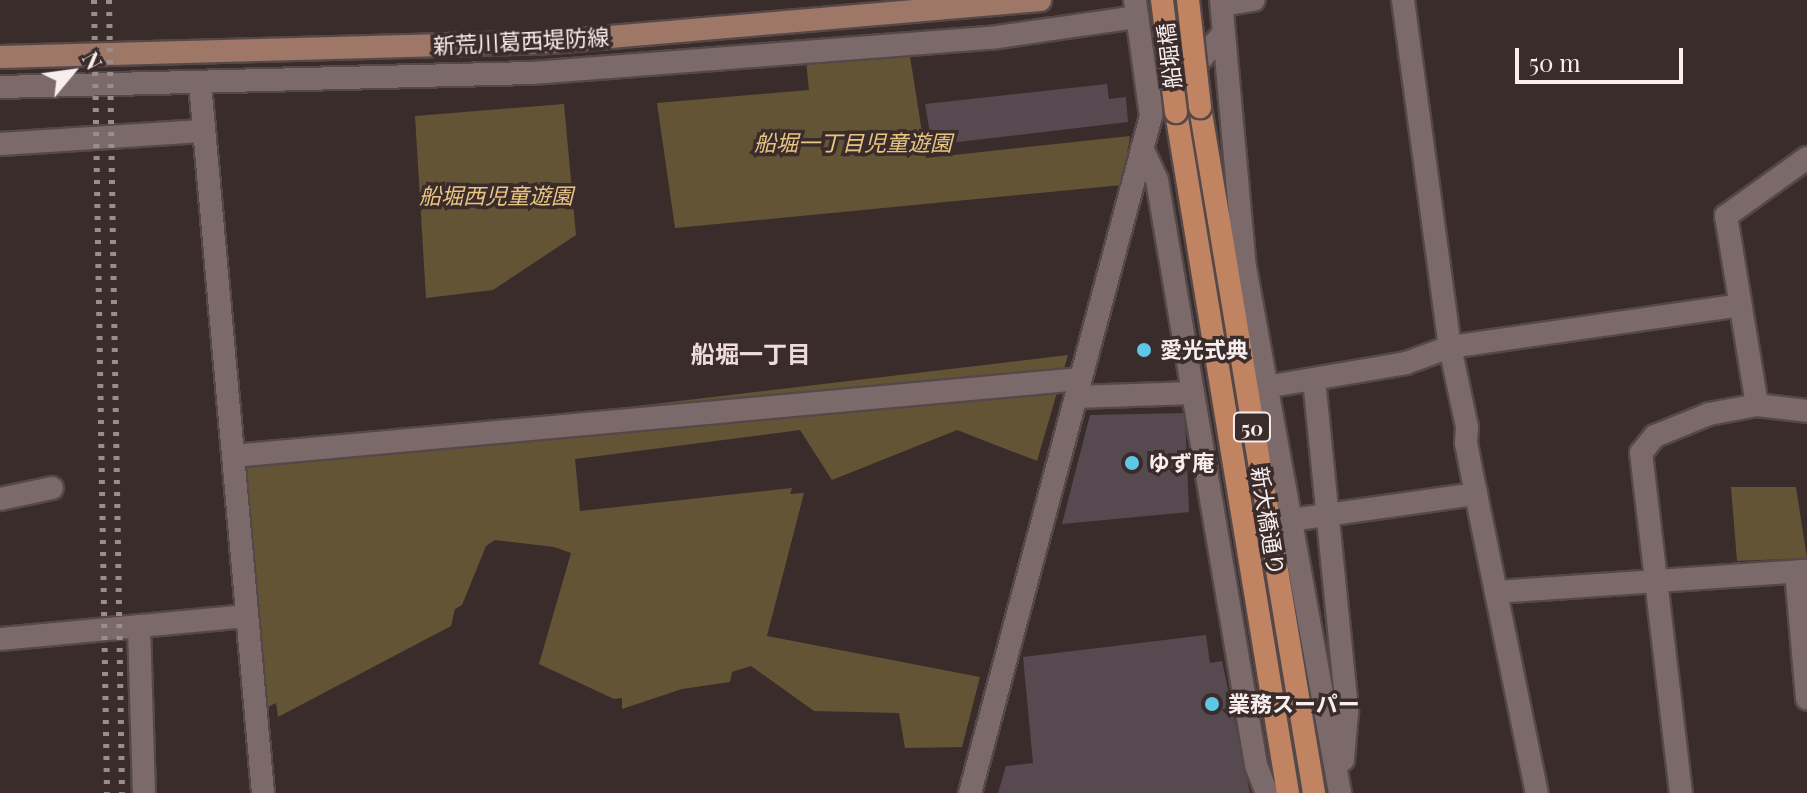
<!DOCTYPE html>
<html>
<head>
<meta charset="utf-8">
<style>
	body { margin:0 }
	#map { position:relative; width:1807px; height:793px; overflow:hidden; background:#3b2c2c; font-family:"Playfair Display","Noto Sans JP",serif }
	div>[style] { position:absolute }
	.green>* { inset:0; background:#635435 }
	.building>* { inset:0; background:#574950 }
	.roads { filter:drop-shadow(2px 0 #554848) drop-shadow(-2px 0 #554848) drop-shadow(0 2px #554848) drop-shadow(0 -2px #554848) }
	.minor>* { height:22px; margin:-11px; padding:0 11px; transform-origin:11px; border-radius:11px; background:#7c6a6a }
	.tertiary>* { height:22px; margin:-11px; padding:0 11px; transform-origin:11px; border-radius:11px; background:#7c6a6a }
	.secondary>* { height:22px; margin:-11px; padding:0 11px; transform-origin:11px; border-radius:11px; background:#9e7766 }
	.primary>* { height:22px; margin:-11px; padding:0 11px; transform-origin:11px; border-radius:11px; background:#c18462 }
	.rail>* { height:6px; margin-top:-3px; transform-origin:0; background:repeating-linear-gradient(90deg,#9a8d8d 0 4px,transparent 0 12px) }
	.bridges { filter:drop-shadow(2px 0 #554848) drop-shadow(-2px 0 #554848) drop-shadow(0 2px #554848) drop-shadow(0 -2px #554848) }
	.primary-bridge>* { height:22px; margin:-11px; padding:0 11px; transform-origin:11px; border-radius:11px; background:#c18462 }
	.dots>* { width:22px; height:22px; translate:-50% -50%; box-sizing:border-box; border:4px solid #3b2c2c; border-radius:50% }
	span { translate:-50% -50%; white-space:nowrap; text-align:center; line-height:1.15; -webkit-text-stroke:7px #3b2c2c; paint-order:stroke }
	.shield-label span { padding:2px 6px; background:#3b2c2c; border:2px solid; border-radius:6px; -webkit-text-stroke-width:0 }
	.shield-label { font-size:20px; color:#f8eeed; font-weight:700 }
	.street-label { font-size:22px; color:#f8eeed }
	.park-label { font-size:22px; color:#e8c581; font-style:italic }
	.poi-label { font-size:22px; color:#f8eeed; font-weight:700 }
	.left { translate:0 -50%; text-align:left }
	.neighbourhood-label { font-size:24px; color:#efdbda; font-weight:700 }
	.north { position:absolute; left:32px; top:32px; width:80px; height:80px; -webkit-text-stroke:6px #3b2c2c; paint-order:stroke; rotate:61deg; font-size:22px; font-weight:700; line-height:32px; text-align:center; color:#f8eeed }
	.north::after { content:''; display:block; margin:auto; width:28px; height:36px; background:#f8eeed; clip-path:polygon(50% 0,100% 100%,50% 72%,0 100%) }
	.scale { position:absolute; left:1515px; top:48px; width:168px; height:36px; box-sizing:border-box; border:4px solid #f8eeed; border-top:0; padding-left:10px; font-size:24px; line-height:28px; white-space:nowrap; color:#f8eeed; -webkit-text-stroke:6px #3b2c2c; paint-order:stroke }
</style>
</head>
<body>
<div id="map">
	<div class="green">
		<div style="clip-path:polygon(909px 50px,926px 158px,1130px 136px,1122px 185px,675px 228px,657px 103px,809px 90px,806px 61px)"></div>
		<div style="clip-path:polygon(564px 104px,576px 235px,493px 290px,426px 298px,415px 116px)"></div>
		<div style="clip-path:polygon(1068px 355px,1037px 461px,957px 430px,832px 480px,800px 430px,575px 459px,580px 511px,792px 488px,790px 494px,804px 493px,767px 636px,980px 677px,962px 747px,905px 748px,899px 713px,814px 711px,751px 666px,732px 672px,730px 682px,682px 689px,622px 709px,622px 698px,614px 699px,539px 664px,571px 553px,554px 547px,495px 540px,486px 546px,462px 605px,455px 609px,451px 626px,278px 717px,276px 703px,256px 713px,233px 456px,574px 431px,577px 413px)"></div>
		<div style="clip-path:polygon(1731px 487px,1796px 487px,1807px 558px,1737px 561px)"></div>
	</div>
	<div class="building">
		<div style="clip-path:polygon(1107px 84px,1109px 99px,1126px 97px,1128px 122px,932px 145px,925px 104px)"></div>
		<div style="clip-path:polygon(1185px 413px,1189px 512px,1062px 524px,1090px 415px)"></div>
		<div style="clip-path:polygon(1206px 635px,1210px 663px,1222px 661px,1250px 793px,998px 793px,1006px 766px,1033px 763px,1023px 657px)"></div>
	</div>
	<div class="roads">
		<div class="minor">
			<div style="left:1221px;top:0;width:268px;rotate:84.9deg"></div>
			<div style="left:1245px;top:267px;width:535px;rotate:79.76deg"></div>
			<div style="left:1403px;top:0;width:350px;rotate:82.3deg"></div>
			<div style="left:1450px;top:347px;width:82px;rotate:78deg"></div>
			<div style="left:1467px;top:427px;width:16px;rotate:94deg"></div>
			<div style="left:1466px;top:443px;width:52px;rotate:78.9deg"></div>
			<div style="left:1476px;top:494px;width:305px;rotate:78.5deg"></div>
			<div style="left:1222px;top:5px;width:32px;rotate:-9deg"></div>
			<div style="left:200px;top:83px;width:713px;rotate:84.93deg"></div>
			<div style="left:0;top:87px;width:532px;rotate:-1.51deg"></div>
			<div style="left:532px;top:73px;width:460px;rotate:-4.4deg"></div>
			<div style="left:991px;top:38px;width:148px;rotate:-8.2deg"></div>
			<div style="left:0;top:144px;width:203px;rotate:-3.7deg"></div>
			<div style="left:1142px;top:148px;width:35px;rotate:65deg"></div>
			<div style="left:1157px;top:180px;width:593px;rotate:80.39deg"></div>
			<div style="left:1256px;top:765px;width:30px;rotate:69deg"></div>
			<div style="left:1314px;top:379px;width:335px;rotate:84.3deg"></div>
			<div style="left:1347px;top:712px;width:48px;rotate:94.8deg"></div>
			<div style="left:1266px;top:387px;width:142px;rotate:-9.7deg"></div>
			<div style="left:1406px;top:363px;width:47px;rotate:-20deg"></div>
			<div style="left:1450px;top:347px;width:293px;rotate:-8.2deg"></div>
			<div style="left:1076px;top:397px;width:117px;rotate:-2deg"></div>
			<div style="left:1757px;top:405px;width:192px;rotate:-99.3deg"></div>
			<div style="left:1726px;top:216px;width:100px;rotate:-35.6deg"></div>
			<div style="left:233px;top:456px;width:851px;rotate:-5.19deg"></div>
			<div style="left:0;top:499px;width:53px;rotate:-11.9deg"></div>
			<div style="left:1290px;top:520px;width:188px;rotate:-8deg"></div>
			<div style="left:1796px;top:572px;width:127px;rotate:85deg"></div>
			<div style="left:1496px;top:592px;width:312px;rotate:-3.9deg"></div>
			<div style="left:139px;top:626px;width:167px;rotate:88.3deg"></div>
			<div style="left:0;top:639px;width:248px;rotate:-5.3deg"></div>
			<div style="left:1681px;top:793px;width:342px;rotate:-96.7deg"></div>
			<div style="left:1641px;top:453px;width:22px;rotate:-51deg"></div>
			<div style="left:1655px;top:436px;width:58px;rotate:-22.2deg"></div>
			<div style="left:1709px;top:414px;width:49px;rotate:-10.6deg"></div>
			<div style="left:1757px;top:405px;width:50px;rotate:6.8deg"></div>
		</div>
		<div class="tertiary">
			<div style="left:1163px;top:102px;width:91px;rotate:-48.6deg"></div>
			<div style="left:970px;top:793px;width:701px;rotate:-75.03deg"></div>
			<div style="left:1151px;top:116px;width:117px;rotate:-97.9deg"></div>
		</div>
		<div class="secondary">
			<div style="left:0;top:57px;width:552px;rotate:-1.56deg"></div>
			<div style="left:552px;top:42px;width:490px;rotate:-4.9deg"></div>
		</div>
		<div class="primary">
			<div style="left:1200px;top:107px;width:695px;rotate:80.56deg"></div>
			<div style="left:1176px;top:112px;width:690px;rotate:80.66deg"></div>
		</div>
	</div>
	<div class="rail">
		<div style="left:94px;top:0;width:793px;rotate:89.06deg"></div>
		<div style="left:109px;top:0;width:793px;rotate:89.06deg"></div>
	</div>
	<div class="bridges">
		<div class="primary-bridge">
			<div style="left:1162px;top:0;width:113px;rotate:82.9deg"></div>
			<div style="left:1188px;top:0;width:108px;rotate:83.6deg"></div>
		</div>
	</div>
	<div class="dots">
		<div style="left:1144px;top:350px;background:#5cc7e8"></div>
		<div style="left:1132px;top:463px;background:#5cc7e8"></div>
		<div style="left:1212px;top:704px;background:#5cc7e8"></div>
	</div>
	<div class="shield-label">
		<span style="left:1252px;top:427px">50</span>
	</div>
	<div class="street-label">
		<span style="left:521px;top:41px;rotate:-3deg">新荒川葛西堤防線</span>
		<span style="left:1169px;top:56px;rotate:-97deg">船堀橋</span>
		<span style="left:1268px;top:521px;rotate:81deg">新大橋通り</span>
	</div>
	<div class="park-label">
		<span style="left:853px;top:143px">船堀一丁目児童遊園</span>
		<span style="left:496px;top:196px">船堀西児童遊園</span>
	</div>
	<div class="poi-label">
		<span class="left" style="left:1160px;top:350px">愛光式典</span>
		<span class="left" style="left:1148px;top:463px">ゆず庵</span>
		<span class="left" style="left:1228px;top:704px">業務スーパー</span>
	</div>
	<div class="neighbourhood-label">
		<span style="left:751px;top:354px">船堀一丁目</span>
	</div>
	<div class="north">N</div>
	<div class="scale">50 m</div>
</div>
</body>
</html>
